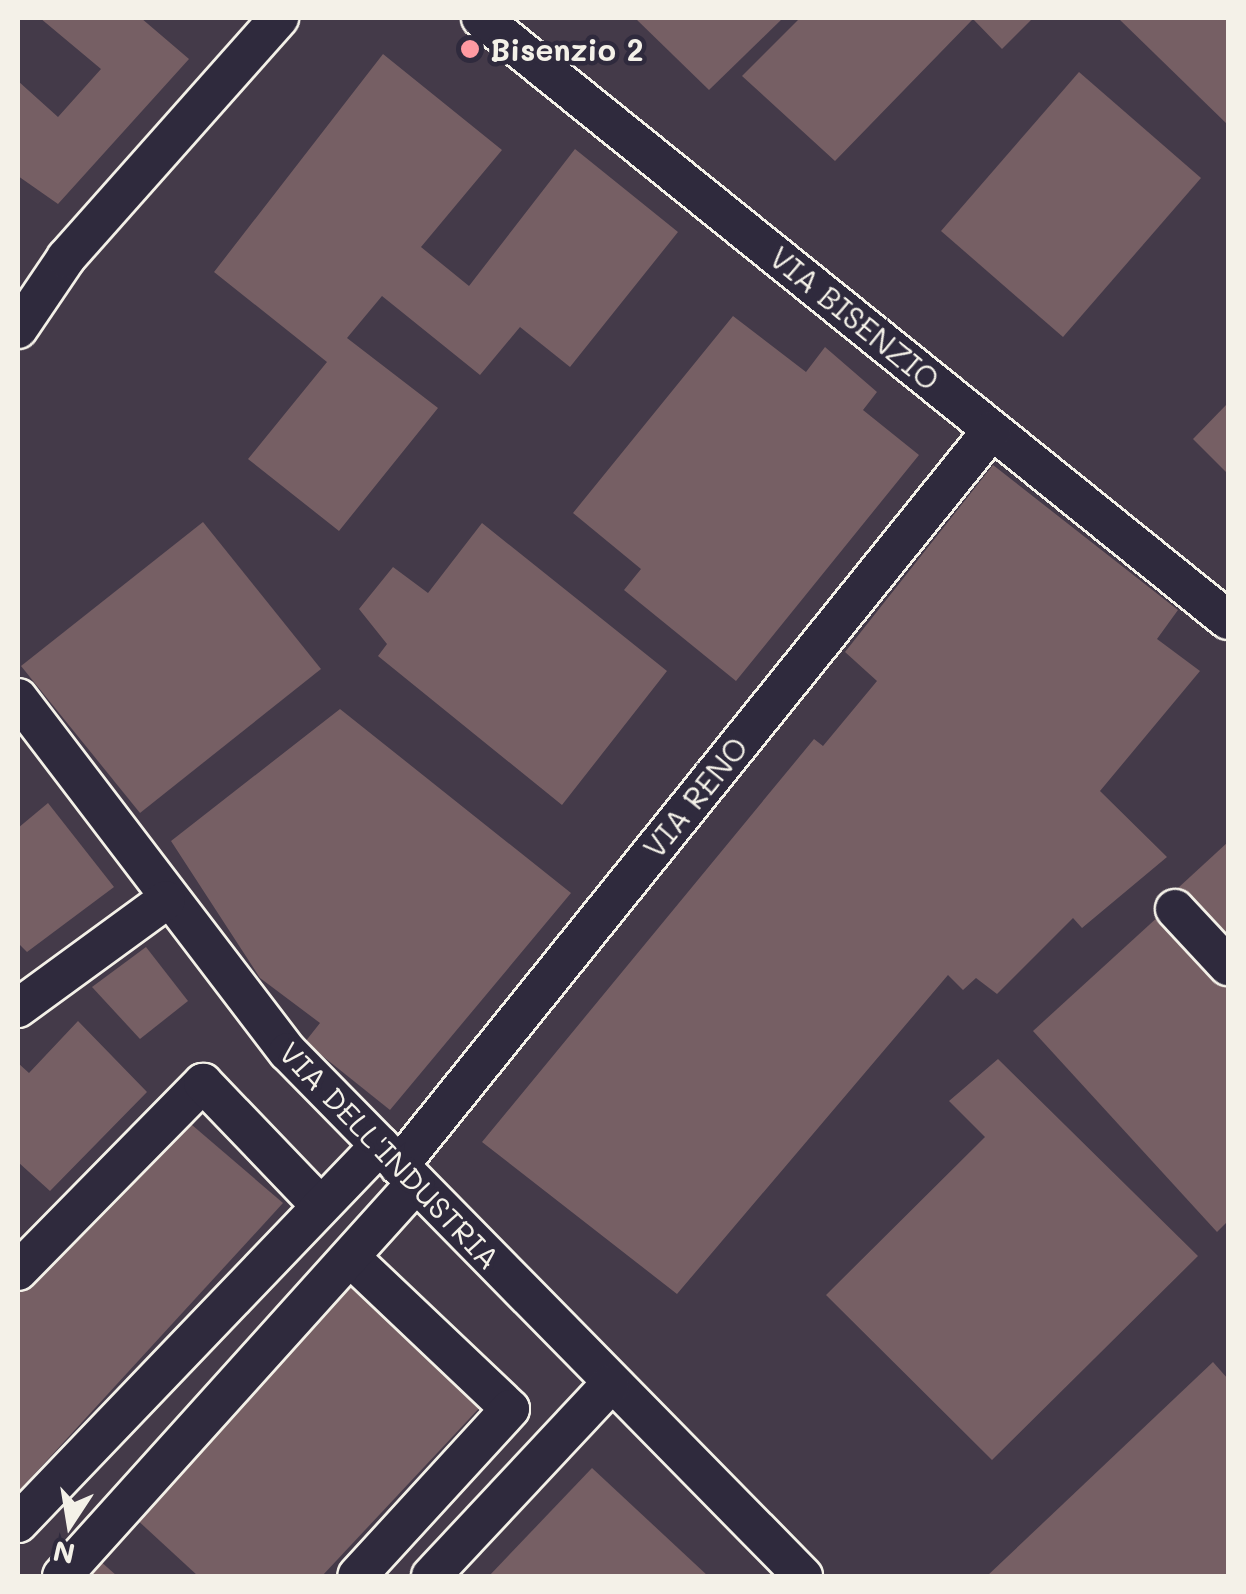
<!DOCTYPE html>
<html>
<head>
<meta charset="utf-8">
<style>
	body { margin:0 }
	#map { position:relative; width:1246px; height:1594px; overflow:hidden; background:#2f2a3d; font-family:Mali,sans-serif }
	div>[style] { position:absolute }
	.built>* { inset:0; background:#443a49 }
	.building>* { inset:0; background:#765f64 }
	.roads { filter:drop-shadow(2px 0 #f4f1e8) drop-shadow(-2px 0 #f4f1e8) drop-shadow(0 2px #f4f1e8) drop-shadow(0 -2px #f4f1e8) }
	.minor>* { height:38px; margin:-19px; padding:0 19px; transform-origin:19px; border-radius:19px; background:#2f2a3d }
	.dots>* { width:28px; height:28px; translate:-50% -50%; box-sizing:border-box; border:5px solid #2f2a3d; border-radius:50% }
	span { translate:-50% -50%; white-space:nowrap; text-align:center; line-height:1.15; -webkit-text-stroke:9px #2f2a3d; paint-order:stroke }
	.poi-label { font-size:30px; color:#f4f1e8; font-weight:700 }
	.left { translate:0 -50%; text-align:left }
	.street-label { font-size:30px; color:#f4f1e8 }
	.frame { position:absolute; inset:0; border:20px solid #f4f1e8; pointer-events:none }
	.north { position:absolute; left:20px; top:1474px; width:100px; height:100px; -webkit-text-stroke:8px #2f2a3d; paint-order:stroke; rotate:192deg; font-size:28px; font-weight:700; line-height:40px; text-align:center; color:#f4f1e8 }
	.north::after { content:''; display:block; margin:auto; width:35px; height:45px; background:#f4f1e8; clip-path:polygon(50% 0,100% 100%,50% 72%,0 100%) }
</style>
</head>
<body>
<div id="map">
	<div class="built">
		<div style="clip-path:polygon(18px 18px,1228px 18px,1228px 1576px,18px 1576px)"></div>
	</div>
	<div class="building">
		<div style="clip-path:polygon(40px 18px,141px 18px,189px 59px,58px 204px,18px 176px,18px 81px,58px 117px,101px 69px)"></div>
		<div style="clip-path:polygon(635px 18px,783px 18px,709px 90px)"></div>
		<div style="clip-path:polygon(800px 18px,1033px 18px,1002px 49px,973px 19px,835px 161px,742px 76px)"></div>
		<div style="clip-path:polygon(1118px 18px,1228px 18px,1228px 125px)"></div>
		<div style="clip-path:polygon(383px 54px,502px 150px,421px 247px,469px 286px,575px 149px,678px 232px,570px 367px,520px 327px,480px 375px,382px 296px,347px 338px,438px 408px,339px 531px,248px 459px,327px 362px,214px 272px)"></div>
		<div style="clip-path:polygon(1079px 72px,1201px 178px,1063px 337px,941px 231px)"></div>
		<div style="clip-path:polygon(733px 316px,806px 372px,825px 347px,877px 392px,863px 410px,919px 455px,736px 681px,624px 590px,641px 569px,573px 513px)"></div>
		<div style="clip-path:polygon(1228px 403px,1228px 474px,1193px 439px)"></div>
		<div style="clip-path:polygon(993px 465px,1178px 610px,1157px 639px,1200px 671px,1100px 791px,1167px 857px,1082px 928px,1073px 918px,997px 994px,976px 978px,963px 990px,948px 975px,677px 1294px,482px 1142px,814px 739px,823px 746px,877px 681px,845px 652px)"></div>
		<div style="clip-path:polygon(203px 522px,321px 669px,140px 813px,21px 666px)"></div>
		<div style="clip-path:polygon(482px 523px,667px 671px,562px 805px,378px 656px,387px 644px,359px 609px,393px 567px,428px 593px)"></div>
		<div style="clip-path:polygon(340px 709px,571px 893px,390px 1110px,305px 1042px,320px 1023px,260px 978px,171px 841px)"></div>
		<div style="clip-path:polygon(48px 803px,114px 887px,27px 952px,18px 943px,18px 828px)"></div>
		<div style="clip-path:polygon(1228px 842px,1228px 943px,1178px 888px)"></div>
		<div style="clip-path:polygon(1160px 915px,1228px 990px,1228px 1221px,1217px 1232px,1033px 1031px)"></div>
		<div style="clip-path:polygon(146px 947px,188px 1001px,140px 1039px,92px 987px)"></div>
		<div style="clip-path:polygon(78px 1021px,147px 1092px,50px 1191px,18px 1162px,18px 1063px,29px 1073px)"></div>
		<div style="clip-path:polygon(998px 1059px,1198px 1256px,992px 1460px,826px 1295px,985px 1137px,949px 1101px)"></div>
		<div style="clip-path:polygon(178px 1113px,283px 1203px,18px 1492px,18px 1285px)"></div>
		<div style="clip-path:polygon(354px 1282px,484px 1403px,322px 1576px,198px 1576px,134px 1517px)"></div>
		<div style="clip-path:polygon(1213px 1362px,1228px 1379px,1228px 1576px,987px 1576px)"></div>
		<div style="clip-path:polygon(592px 1468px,708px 1576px,489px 1576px)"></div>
		<div style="clip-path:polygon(99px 1560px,117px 1576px,83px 1576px)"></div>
	</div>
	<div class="roads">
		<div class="minor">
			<div style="left:481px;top:18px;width:959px;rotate:38.87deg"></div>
			<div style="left:18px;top:329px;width:86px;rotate:-55.9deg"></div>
			<div style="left:66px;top:258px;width:321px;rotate:-48.4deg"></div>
			<div style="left:18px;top:698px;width:445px;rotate:52.7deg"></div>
			<div style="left:288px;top:1052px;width:735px;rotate:45.5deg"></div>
			<div style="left:1175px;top:909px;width:78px;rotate:47.1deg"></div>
			<div style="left:18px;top:1008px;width:183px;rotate:-36.1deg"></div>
			<div style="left:399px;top:1166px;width:945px;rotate:-51.14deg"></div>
			<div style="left:351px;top:1258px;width:219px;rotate:43.5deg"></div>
			<div style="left:510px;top:1409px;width:226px;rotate:132.5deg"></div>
			<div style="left:18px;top:1271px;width:264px;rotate:-45.5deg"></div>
			<div style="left:203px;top:1083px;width:169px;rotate:46.2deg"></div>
			<div style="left:18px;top:1523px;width:523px;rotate:-46.24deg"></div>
			<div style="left:62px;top:1576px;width:529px;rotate:-47.99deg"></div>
			<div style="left:431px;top:1576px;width:262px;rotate:-46.9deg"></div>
		</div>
	</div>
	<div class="dots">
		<div style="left:470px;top:49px;background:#ff9aa2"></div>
	</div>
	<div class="poi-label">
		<span class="left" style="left:490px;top:49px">Bisenzio 2</span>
	</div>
	<div class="street-label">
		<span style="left:855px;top:318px;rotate:39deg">VIA BISENZIO</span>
		<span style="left:695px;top:797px;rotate:-51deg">VIA RENO</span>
		<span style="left:390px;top:1155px;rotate:46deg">VIA DELL'INDUSTRIA</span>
	</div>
	<div class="frame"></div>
	<div class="north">N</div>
</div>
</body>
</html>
